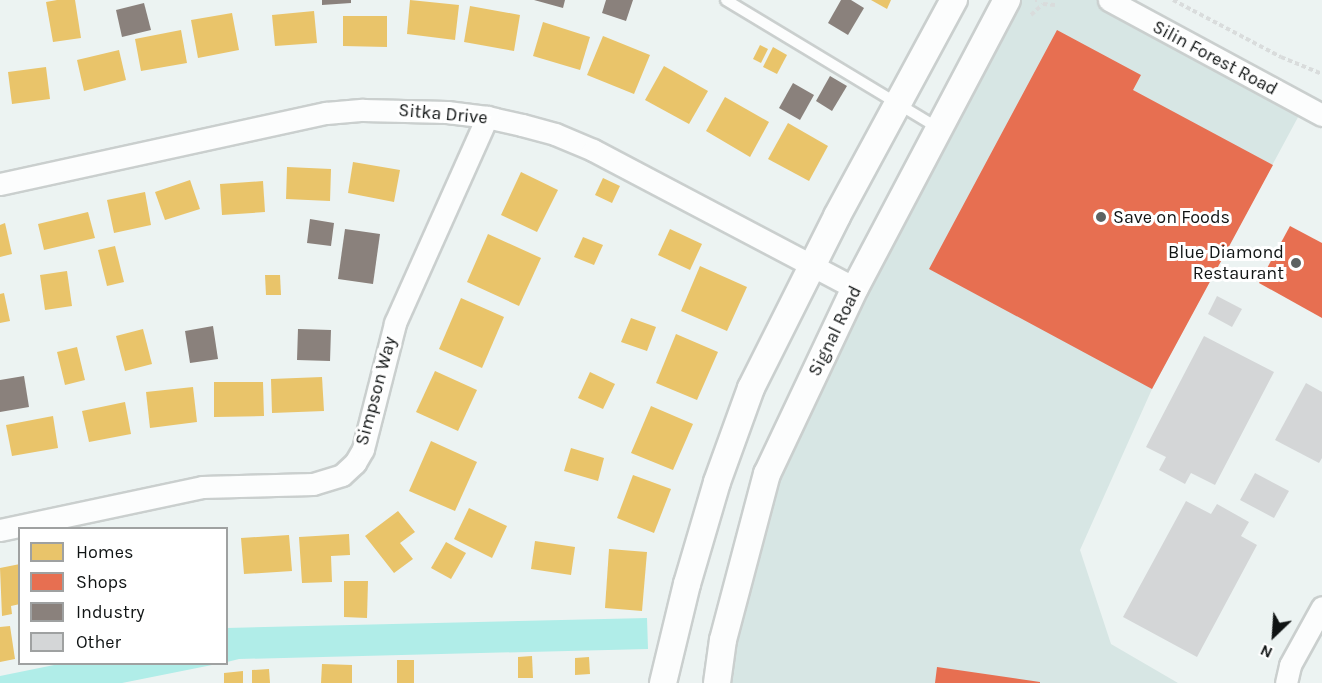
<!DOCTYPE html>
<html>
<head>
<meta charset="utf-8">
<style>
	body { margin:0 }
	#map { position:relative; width:1322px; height:683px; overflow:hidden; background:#ecf3f2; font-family:Karla,sans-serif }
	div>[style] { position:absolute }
	.built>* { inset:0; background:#d7e6e4 }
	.green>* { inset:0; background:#b0ede8 }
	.homes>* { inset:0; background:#e9c46a }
	.shops>* { inset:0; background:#e76f51 }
	.industry>* { inset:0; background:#8a817c }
	.building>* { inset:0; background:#d4d6d7 }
	.path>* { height:4px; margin-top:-2px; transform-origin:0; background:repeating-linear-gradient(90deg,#d9dcdc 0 4.5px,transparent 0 7.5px) }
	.roads { filter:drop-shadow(2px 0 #cacfce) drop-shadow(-2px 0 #cacfce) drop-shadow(0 2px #cacfce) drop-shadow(0 -2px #cacfce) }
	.service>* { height:10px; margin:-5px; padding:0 5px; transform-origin:5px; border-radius:5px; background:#fcfdfd }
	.minor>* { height:21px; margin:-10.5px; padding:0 10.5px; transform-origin:10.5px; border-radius:10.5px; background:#fcfdfd }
	.tertiary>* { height:26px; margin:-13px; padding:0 13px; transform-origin:13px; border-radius:13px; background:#fcfdfd }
	.dots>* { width:16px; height:16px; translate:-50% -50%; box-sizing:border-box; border:3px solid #fff; border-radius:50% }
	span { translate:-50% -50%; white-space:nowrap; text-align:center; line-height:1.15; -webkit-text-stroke:6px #fff; paint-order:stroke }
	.street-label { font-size:18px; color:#101414 }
	.poi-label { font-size:18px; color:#101414 }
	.left { translate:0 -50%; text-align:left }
	.right { translate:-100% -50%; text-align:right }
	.legend { position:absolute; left:18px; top:527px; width:210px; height:138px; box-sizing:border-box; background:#fff; border:2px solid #9fa1a1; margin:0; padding:8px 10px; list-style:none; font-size:18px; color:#101414 }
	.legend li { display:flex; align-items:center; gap:12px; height:30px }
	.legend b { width:30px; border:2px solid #9fa1a1 }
	.north { position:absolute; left:1244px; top:605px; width:60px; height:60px; -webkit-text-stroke:4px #fff; paint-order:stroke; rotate:205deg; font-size:16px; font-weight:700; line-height:24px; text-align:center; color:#101414 }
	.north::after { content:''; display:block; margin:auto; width:21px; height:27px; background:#101414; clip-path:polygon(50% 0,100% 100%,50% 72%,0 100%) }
</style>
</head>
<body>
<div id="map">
	<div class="built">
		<div style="clip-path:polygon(1007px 0,1109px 0,1304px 106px,1152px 389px,1080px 550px,1111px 644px,1178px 683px,717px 683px,767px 474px)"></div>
	</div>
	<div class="green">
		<div style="clip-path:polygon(647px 618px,648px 649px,239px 659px,227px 662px,227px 628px)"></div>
		<div style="clip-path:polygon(59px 664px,217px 664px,122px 683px,0 683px,0 676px)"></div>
	</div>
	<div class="homes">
		<div style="clip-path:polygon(57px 0,75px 0,81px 38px,53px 42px,46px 2px)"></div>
		<div style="clip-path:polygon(410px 0,459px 5px,455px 40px,407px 34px)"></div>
		<div style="clip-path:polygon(871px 0,891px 0,887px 9px)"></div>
		<div style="clip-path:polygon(470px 6px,520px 15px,514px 51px,464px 42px)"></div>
		<div style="clip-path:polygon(314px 11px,317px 43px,275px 46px,272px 15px)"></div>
		<div style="clip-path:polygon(232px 13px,239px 50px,198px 58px,191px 20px)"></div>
		<div style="clip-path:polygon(343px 16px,387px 16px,387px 47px,343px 46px)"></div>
		<div style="clip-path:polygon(543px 22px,590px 37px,580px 70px,533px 56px)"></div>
		<div style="clip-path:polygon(181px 30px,187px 63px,141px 71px,135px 39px)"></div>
		<div style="clip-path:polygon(603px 36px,650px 55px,634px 94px,587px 75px)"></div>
		<div style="clip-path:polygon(760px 45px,768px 49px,761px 63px,753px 59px)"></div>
		<div style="clip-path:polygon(773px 47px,787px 55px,777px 74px,763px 67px)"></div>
		<div style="clip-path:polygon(119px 50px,126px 80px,84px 91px,77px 60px)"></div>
		<div style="clip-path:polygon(664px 66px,708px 91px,689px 124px,645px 100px)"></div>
		<div style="clip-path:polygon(46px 67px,50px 99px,12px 104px,8px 72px)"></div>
		<div style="clip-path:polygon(725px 97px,769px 122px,750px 157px,706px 131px)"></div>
		<div style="clip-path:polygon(788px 123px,828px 146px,809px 181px,768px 159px)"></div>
		<div style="clip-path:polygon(353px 162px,400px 170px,394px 202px,348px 193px)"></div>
		<div style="clip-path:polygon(287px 167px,331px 169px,330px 201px,286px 199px)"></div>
		<div style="clip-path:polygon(521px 172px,558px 190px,537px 232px,501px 215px)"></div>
		<div style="clip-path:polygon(603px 178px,620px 186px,612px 203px,595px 195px)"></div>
		<div style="clip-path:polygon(190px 180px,200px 209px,165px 220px,155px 192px)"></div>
		<div style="clip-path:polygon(263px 181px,265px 212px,222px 215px,220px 184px)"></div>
		<div style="clip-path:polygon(145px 192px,151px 225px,114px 233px,107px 200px)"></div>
		<div style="clip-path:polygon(88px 212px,95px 238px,44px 250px,38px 224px)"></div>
		<div style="clip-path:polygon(5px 223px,12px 254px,0 257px,0 225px)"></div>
		<div style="clip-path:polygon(670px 229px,702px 244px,690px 270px,658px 255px)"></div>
		<div style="clip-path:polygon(488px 234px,541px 258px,519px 306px,467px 282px)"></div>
		<div style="clip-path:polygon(583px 237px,603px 245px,594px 265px,574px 257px)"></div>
		<div style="clip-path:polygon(115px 246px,124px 282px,107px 286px,98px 250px)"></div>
		<div style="clip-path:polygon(700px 266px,747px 287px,727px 331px,681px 311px)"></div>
		<div style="clip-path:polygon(67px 271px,72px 306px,45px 310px,40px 275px)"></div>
		<div style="clip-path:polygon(265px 275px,280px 275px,281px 295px,266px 295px)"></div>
		<div style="clip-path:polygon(4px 293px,10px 321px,0 323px,0 294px)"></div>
		<div style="clip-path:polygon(461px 298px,504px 317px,482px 368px,439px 349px)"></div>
		<div style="clip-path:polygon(631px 318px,656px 327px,647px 351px,621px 342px)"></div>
		<div style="clip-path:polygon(143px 329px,152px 364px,125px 371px,116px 336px)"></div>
		<div style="clip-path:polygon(676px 334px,718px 352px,697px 400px,656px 383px)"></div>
		<div style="clip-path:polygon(77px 347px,85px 380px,65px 385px,57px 352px)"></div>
		<div style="clip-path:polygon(435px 371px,477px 390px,458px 431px,416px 412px)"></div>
		<div style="clip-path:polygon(590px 372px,615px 384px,603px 409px,578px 398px)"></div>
		<div style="clip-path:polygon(322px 377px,324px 411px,272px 413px,271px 379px)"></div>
		<div style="clip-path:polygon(214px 382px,263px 382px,264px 416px,214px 417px)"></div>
		<div style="clip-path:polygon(193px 387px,197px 422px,150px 428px,146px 392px)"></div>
		<div style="clip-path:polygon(125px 402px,131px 434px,89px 442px,82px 411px)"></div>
		<div style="clip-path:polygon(651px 406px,693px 424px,673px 470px,631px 453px)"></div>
		<div style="clip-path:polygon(53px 416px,58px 448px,12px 456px,6px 425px)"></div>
		<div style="clip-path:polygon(431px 441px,477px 462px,455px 511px,409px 491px)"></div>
		<div style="clip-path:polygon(571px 448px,604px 458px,598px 481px,564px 471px)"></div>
		<div style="clip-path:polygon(633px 475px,671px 489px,654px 533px,617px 518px)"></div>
		<div style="clip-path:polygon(469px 508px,507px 526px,492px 558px,454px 539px)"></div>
		<div style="clip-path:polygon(398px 511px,415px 532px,400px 543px,413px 559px,394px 573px,365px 536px)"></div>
		<div style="clip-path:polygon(349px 534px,350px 555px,331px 556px,332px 582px,302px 583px,299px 537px)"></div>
		<div style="clip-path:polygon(289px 535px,292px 571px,244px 574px,241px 538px)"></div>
		<div style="clip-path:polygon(535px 541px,575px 547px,571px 575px,531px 569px)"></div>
		<div style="clip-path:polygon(446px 542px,466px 553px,451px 579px,431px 568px)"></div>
		<div style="clip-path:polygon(609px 549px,647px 552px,642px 611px,605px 608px)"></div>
		<div style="clip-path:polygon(20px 564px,20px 604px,11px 606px,12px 614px,2px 616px,0 568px)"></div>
		<div style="clip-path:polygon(344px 581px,368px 581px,367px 618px,344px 617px)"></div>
		<div style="clip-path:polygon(10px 626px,15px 659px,0 662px,0 627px)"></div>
		<div style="clip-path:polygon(532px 656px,533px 678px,518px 678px,518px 657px)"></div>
		<div style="clip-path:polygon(589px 657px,590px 674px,575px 675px,575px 658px)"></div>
		<div style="clip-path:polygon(397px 660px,414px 660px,414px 683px,397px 683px)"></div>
		<div style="clip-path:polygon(322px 664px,352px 665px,352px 683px,321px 683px)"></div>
		<div style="clip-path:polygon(269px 669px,270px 683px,252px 683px,252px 670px)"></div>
		<div style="clip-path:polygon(243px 671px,243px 683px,224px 683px,224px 673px)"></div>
	</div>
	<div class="shops">
		<div style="clip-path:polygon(1057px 30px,1141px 75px,1133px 90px,1273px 165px,1152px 389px,929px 269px)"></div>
		<div style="clip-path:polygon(1290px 226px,1322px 243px,1322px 318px,1259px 283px)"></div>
		<div style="clip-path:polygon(937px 667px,1040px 682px,1040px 683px,935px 683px)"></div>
	</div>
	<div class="industry">
		<div style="clip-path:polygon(322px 0,351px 0,351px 3px,322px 5px)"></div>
		<div style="clip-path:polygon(534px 0,565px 0,563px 8px)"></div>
		<div style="clip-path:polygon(606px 0,633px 0,626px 21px,602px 13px)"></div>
		<div style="clip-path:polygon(841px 0,851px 0,864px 8px,848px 35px,828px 23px)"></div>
		<div style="clip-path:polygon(144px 3px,151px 30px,122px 37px,116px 10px)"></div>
		<div style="clip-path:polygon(830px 76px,847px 86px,832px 111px,816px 101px)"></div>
		<div style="clip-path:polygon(793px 83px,814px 95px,800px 120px,779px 108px)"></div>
		<div style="clip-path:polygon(310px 219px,334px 223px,331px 246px,307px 243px)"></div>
		<div style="clip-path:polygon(345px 229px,380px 234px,373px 284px,338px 279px)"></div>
		<div style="clip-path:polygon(213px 326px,218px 359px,190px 363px,185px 331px)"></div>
		<div style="clip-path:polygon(298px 329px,331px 330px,330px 361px,297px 360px)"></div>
		<div style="clip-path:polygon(24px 376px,29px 407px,0 412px,0 380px)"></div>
	</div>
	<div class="building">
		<div style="clip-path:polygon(1217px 296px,1242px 309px,1232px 327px,1208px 314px)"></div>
		<div style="clip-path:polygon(1204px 336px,1274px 372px,1215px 485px,1191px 473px,1185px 484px,1159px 470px,1166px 457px,1146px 447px)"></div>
		<div style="clip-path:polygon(1306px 383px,1322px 392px,1322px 458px,1319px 463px,1275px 440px)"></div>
		<div style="clip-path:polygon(1255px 473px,1289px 491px,1274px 518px,1240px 500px)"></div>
		<div style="clip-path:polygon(1186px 501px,1211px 514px,1217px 504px,1249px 522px,1241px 536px,1257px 545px,1197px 657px,1123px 617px)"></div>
	</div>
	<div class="path">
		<div style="left:1035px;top:0;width:2px"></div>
		<div style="left:1173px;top:0;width:122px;rotate:27.8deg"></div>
		<div style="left:1281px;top:57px;width:44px;rotate:22.5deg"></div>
		<div style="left:1031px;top:15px;width:16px;rotate:-43deg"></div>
		<div style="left:1043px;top:4px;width:12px;rotate:5deg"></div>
	</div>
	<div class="roads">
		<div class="service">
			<div style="left:726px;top:0;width:248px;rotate:31.1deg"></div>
		</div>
		<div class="minor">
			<div style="left:1109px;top:0;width:242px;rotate:28.4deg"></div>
			<div style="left:0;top:184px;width:334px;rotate:-12.3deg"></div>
			<div style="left:326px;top:113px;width:37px;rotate:-5deg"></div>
			<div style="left:363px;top:110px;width:84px;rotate:1.4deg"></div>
			<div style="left:447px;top:112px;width:40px;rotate:7.1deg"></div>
			<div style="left:487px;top:117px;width:36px;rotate:13deg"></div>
			<div style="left:522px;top:125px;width:34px;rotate:15deg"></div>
			<div style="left:555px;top:134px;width:41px;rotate:22.8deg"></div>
			<div style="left:593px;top:150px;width:296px;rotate:27.8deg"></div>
			<div style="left:0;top:530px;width:207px;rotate:-12deg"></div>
			<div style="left:202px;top:487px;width:111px;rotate:-1.5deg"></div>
			<div style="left:313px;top:484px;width:30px;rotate:-17deg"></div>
			<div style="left:342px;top:475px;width:18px;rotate:-43deg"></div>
			<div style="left:355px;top:463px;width:16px;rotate:-60deg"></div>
			<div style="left:363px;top:449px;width:130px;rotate:-75.7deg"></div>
			<div style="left:395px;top:323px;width:226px;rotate:-65.9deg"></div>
			<div style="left:1286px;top:683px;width:18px;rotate:-77deg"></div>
			<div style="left:1290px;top:665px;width:66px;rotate:-61.1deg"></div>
		</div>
		<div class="tertiary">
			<div style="left:663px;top:683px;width:102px;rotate:-76.4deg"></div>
			<div style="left:687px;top:584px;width:106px;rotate:-73.6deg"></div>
			<div style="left:717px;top:482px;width:100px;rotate:-70.1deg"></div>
			<div style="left:751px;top:388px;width:192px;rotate:-63.4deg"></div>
			<div style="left:837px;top:216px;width:246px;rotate:-61.6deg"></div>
			<div style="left:717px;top:683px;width:43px;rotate:-82.1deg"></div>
			<div style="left:723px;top:640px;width:172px;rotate:-75.2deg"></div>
			<div style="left:767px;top:474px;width:206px;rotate:-64.7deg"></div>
			<div style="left:855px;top:288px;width:326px;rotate:-62.2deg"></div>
		</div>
	</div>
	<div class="dots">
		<div style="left:1101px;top:217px;background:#5d6262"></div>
		<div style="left:1296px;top:263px;background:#5d6262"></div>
	</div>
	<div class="street-label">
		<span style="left:1215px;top:58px;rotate:28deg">Silin Forest Road</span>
		<span style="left:443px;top:114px;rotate:5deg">Sitka Drive</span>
		<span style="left:835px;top:331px;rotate:-64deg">Signal Road</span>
		<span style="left:376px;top:391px;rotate:-75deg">Simpson Way</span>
	</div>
	<div class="poi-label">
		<span class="left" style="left:1113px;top:217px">Save on Foods</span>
		<span class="right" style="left:1284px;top:263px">Blue Diamond<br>Restaurant</span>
	</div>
	<ul class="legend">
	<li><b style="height:16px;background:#e9c46a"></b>Homes</li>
	<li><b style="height:16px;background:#e76f51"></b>Shops</li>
	<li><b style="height:16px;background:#8a817c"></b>Industry</li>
	<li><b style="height:16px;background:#d4d6d7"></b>Other</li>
	</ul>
	<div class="north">N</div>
</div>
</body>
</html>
